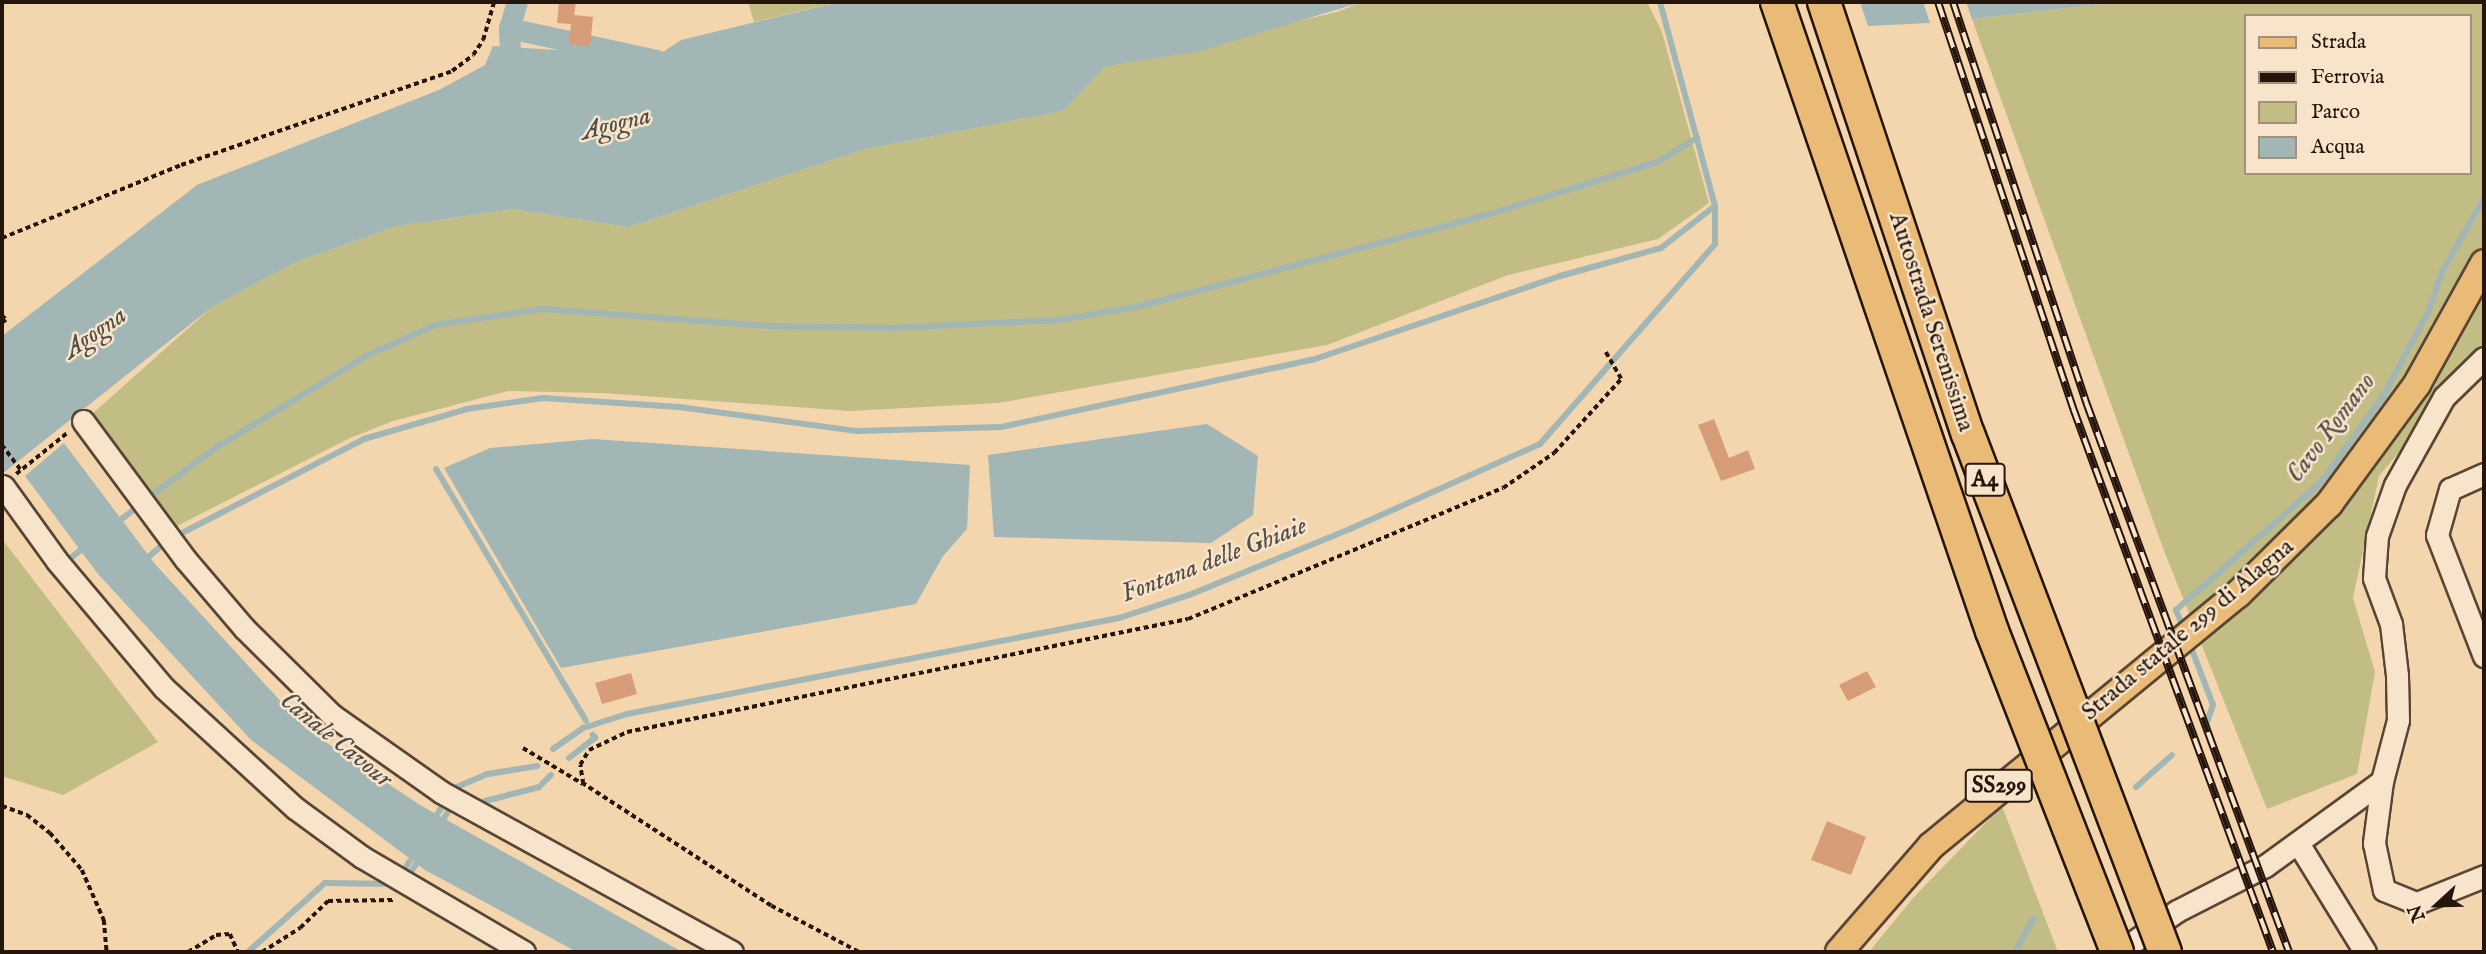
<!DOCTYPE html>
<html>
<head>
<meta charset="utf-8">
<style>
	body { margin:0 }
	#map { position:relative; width:2486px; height:954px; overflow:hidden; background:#f3d6ad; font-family:"IM FELL English",serif }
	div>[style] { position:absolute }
	.green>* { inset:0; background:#c2bc85 }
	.water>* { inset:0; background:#a1b6b5 }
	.stream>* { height:6px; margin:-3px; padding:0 3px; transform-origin:3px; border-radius:3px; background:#a1b6b5 }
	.canal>* { height:21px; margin:-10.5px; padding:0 10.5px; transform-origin:10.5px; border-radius:10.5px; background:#a1b6b5 }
	.building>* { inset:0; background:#d79c78 }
	.path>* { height:3.5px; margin-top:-1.75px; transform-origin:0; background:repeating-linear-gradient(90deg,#26150c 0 5px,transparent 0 8.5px) }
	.roads { filter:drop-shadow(2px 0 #594534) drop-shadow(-2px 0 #594534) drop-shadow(0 2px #594534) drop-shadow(0 -2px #594534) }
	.minor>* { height:21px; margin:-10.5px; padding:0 10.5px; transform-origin:10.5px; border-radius:10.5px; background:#f7e4ca }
	.major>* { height:26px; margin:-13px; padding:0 13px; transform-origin:13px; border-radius:13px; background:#eabb76 }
	.rail>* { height:8px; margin-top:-4px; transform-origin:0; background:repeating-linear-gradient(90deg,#f7e4ca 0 16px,#26150c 0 32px); box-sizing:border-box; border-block:2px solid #26150c }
	.bridges { filter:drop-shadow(2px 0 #26150c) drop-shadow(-2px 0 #26150c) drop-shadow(0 2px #26150c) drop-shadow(0 -2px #26150c) }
	.highway-bridge>* { height:32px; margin:-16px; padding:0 16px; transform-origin:16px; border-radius:16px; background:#eabb76 }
	span { translate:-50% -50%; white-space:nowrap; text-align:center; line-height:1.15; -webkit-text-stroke:5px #f7e4ca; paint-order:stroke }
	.shield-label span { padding:2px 5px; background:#f7e4ca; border:2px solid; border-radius:5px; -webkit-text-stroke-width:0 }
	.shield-label { font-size:23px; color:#26150c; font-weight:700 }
	.street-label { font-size:24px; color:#26150c }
	.water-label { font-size:26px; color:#514d47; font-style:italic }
	.frame { position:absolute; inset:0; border:4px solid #26150c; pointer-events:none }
	.legend { position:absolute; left:2244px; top:14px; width:228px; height:161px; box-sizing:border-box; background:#f7e4ca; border:2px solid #a3917e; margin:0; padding:9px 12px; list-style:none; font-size:21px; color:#26150c }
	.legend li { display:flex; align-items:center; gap:14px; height:35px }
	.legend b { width:35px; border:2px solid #a3917e }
	.north { position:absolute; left:2402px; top:870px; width:70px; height:70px; -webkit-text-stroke:5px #f7e4ca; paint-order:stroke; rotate:248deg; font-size:19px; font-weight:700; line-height:28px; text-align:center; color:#26150c }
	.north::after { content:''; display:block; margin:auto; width:24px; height:32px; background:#26150c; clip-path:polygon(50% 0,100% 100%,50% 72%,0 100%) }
</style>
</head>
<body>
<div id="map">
	<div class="green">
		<div style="clip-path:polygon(748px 2px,838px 2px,754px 22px)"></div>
		<div style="clip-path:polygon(1362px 2px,1647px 2px,1662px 32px,1709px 203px,1658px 239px,1508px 275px,1327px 345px,998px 403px,850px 411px,603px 393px,508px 391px,393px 421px,348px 439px,171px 529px,90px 416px,212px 307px,296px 262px,397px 226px,513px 209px,628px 227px,866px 149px,1063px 111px,1106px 66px,1337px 12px)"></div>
		<div style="clip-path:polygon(evenodd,2118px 2px,2484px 2px,2484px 352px,2379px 476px,2353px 598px,2375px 672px,2357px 774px,2267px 809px,2163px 548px,1972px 19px,2118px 2px,2246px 16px,2470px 16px,2470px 173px,2246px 173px,2246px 16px)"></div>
		<div style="clip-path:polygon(2px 539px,158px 742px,63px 795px,2px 776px)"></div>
		<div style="clip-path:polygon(2002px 806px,2058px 952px,1869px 952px,1913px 898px)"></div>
	</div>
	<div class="water">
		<div style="clip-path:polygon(839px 2px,1362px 2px,1200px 51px,1106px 66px,1063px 111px,866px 149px,628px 227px,513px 209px,397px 226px,296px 262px,212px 307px,2px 474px,2px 336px,197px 185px,439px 90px,485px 65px,493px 46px,657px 56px,681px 40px)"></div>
		<div style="clip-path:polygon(1860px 2px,1923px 2px,1930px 23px,1868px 26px)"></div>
		<div style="clip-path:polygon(1966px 2px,2118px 2px,1972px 19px)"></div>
		<div style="clip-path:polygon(1207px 424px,1258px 456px,1253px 515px,1211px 543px,994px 537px,988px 455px)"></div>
		<div style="clip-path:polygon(593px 439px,970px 465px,967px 529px,943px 556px,916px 604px,561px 668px,444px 468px,490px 448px)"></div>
		<div style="clip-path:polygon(64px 443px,155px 564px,306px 729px,420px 805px,682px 952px,577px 952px,425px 870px,251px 740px,98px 574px,25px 476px)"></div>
	</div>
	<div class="stream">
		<div style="left:436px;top:469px;width:293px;rotate:59.2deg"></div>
		<div style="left:152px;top:495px;width:81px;rotate:-36.4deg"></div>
		<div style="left:217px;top:447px;width:177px;rotate:-31.4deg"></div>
		<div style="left:368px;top:355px;width:73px;rotate:-24.1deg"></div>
		<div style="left:435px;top:325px;width:108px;rotate:-8.5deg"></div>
		<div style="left:542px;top:309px;width:226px;rotate:4.3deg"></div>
		<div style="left:767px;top:326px;width:125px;rotate:0.9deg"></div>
		<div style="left:892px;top:328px;width:166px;rotate:-2.8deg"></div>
		<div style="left:1058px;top:320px;width:79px;rotate:-9.5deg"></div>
		<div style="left:1136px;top:307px;width:360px;rotate:-14.7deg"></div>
		<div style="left:1484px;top:216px;width:181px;rotate:-17.3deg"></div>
		<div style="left:1657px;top:162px;width:47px;rotate:-31deg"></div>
		<div style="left:115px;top:524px;width:30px;rotate:-37deg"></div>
		<div style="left:184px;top:532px;width:203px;rotate:-27.3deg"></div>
		<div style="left:364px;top:439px;width:107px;rotate:-16.2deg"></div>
		<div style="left:467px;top:409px;width:77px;rotate:-8.2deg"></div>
		<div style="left:543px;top:398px;width:136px;rotate:3.8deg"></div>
		<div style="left:679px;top:407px;width:180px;rotate:7.7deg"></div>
		<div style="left:857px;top:431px;width:144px;rotate:-1.6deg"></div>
		<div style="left:1001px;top:427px;width:318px;rotate:-12.2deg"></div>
		<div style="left:1312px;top:360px;width:262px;rotate:-18.7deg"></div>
		<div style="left:1560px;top:276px;width:105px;rotate:-15.5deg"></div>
		<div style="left:1661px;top:248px;width:68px;rotate:-37.9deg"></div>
		<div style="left:145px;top:560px;width:28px;rotate:-41deg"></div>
		<div style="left:67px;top:561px;width:26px;rotate:-39deg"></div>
		<div style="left:2184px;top:629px;width:21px;rotate:-113deg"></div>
		<div style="left:2176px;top:610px;width:193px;rotate:-41.4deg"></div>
		<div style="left:2321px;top:482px;width:106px;rotate:-54.2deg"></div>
		<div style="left:2383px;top:396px;width:95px;rotate:-61.8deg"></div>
		<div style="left:2428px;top:312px;width:42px;rotate:-70.7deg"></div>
		<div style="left:2442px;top:272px;width:85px;rotate:-60.4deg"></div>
		<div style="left:2189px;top:642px;width:67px;rotate:69.1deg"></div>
		<div style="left:2213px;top:705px;width:18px;rotate:109deg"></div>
		<div style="left:553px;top:749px;width:37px;rotate:-35deg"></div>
		<div style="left:583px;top:728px;width:46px;rotate:-17.7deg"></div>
		<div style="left:627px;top:714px;width:501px;rotate:-11.04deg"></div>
		<div style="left:1119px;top:618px;width:74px;rotate:-18.2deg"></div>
		<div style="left:1189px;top:595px;width:174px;rotate:-22.3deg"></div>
		<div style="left:1350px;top:529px;width:208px;rotate:-24.1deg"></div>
		<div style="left:1540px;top:444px;width:266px;rotate:-48.8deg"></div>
		<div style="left:1715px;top:244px;width:38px;rotate:-90deg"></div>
		<div style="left:1715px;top:206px;width:211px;rotate:-105.1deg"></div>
		<div style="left:569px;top:758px;width:33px;rotate:-38deg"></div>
		<div style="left:595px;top:738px;width:4px;rotate:-124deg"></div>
		<div style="left:2136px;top:787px;width:48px;rotate:-41.6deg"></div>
		<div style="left:452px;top:789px;width:39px;rotate:-23deg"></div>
		<div style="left:488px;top:774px;width:50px;rotate:-9.3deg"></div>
		<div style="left:485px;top:801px;width:56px;rotate:-14.5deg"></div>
		<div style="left:539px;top:787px;width:17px;rotate:-45deg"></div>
		<div style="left:438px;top:813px;width:13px;rotate:-58deg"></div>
		<div style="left:439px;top:826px;width:22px;rotate:-58deg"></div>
		<div style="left:403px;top:872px;width:12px;rotate:-59deg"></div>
		<div style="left:409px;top:875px;width:19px;rotate:-58deg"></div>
		<div style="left:248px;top:952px;width:103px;rotate:-41.9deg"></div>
		<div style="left:325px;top:883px;width:69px;rotate:0.8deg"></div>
		<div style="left:2015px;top:952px;width:38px;rotate:-61deg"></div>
	</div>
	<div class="canal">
		<div style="left:509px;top:28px;width:151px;rotate:12.2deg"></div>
		<div style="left:511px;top:76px;width:48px;rotate:-92.4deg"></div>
		<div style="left:509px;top:28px;width:27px;rotate:-73deg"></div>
	</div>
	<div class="building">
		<div style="clip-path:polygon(559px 2px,576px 2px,574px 15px,593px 17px,590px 46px,569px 44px,571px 24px,557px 23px)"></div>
		<div style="clip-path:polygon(1714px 419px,1729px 458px,1748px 450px,1755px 469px,1721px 481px,1698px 425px)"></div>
		<div style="clip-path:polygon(1867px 671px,1876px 687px,1848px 701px,1839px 685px)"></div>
		<div style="clip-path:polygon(631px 673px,637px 694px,602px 704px,595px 683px)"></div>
		<div style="clip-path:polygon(1827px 821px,1866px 837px,1851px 875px,1811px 860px)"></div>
	</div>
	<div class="path">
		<div style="left:2px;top:238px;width:193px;rotate:-22.2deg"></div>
		<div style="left:181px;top:165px;width:287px;rotate:-19.1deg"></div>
		<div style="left:452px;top:71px;width:26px;rotate:-37deg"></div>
		<div style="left:473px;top:55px;width:18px;rotate:-56deg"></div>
		<div style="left:483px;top:40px;width:40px;rotate:-74deg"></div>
		<div style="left:2px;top:315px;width:6px;rotate:51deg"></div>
		<div style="left:6px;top:320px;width:5px;rotate:143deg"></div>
		<div style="left:2px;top:445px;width:31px;rotate:53deg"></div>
		<div style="left:16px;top:474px;width:65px;rotate:-38.8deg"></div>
		<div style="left:523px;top:748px;width:70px;rotate:31deg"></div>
		<div style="left:2px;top:806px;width:27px;rotate:20deg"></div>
		<div style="left:27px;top:815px;width:29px;rotate:38deg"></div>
		<div style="left:50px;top:833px;width:49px;rotate:49.1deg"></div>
		<div style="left:82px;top:870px;width:55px;rotate:66.3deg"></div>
		<div style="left:104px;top:920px;width:32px;rotate:85deg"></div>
		<div style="left:188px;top:952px;width:33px;rotate:-31deg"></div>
		<div style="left:216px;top:935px;width:14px;rotate:-4deg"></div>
		<div style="left:230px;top:934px;width:20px;rotate:66deg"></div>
		<div style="left:262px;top:952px;width:45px;rotate:-32.3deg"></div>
		<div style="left:300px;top:928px;width:39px;rotate:-44deg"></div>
		<div style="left:328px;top:901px;width:67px;rotate:-0.9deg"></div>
		<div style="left:858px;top:952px;width:98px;rotate:-152.1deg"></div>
		<div style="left:771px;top:906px;width:224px;rotate:-147deg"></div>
		<div style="left:583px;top:784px;width:19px;rotate:-99deg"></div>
		<div style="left:580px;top:765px;width:17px;rotate:-59deg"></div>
		<div style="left:589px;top:750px;width:42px;rotate:-25.3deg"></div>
		<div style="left:627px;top:732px;width:572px;rotate:-11.39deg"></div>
		<div style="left:1188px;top:619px;width:341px;rotate:-22.6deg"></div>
		<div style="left:1503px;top:488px;width:62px;rotate:-34.5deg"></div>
		<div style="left:1554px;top:453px;width:100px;rotate:-47.8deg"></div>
		<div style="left:1621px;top:379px;width:32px;rotate:-120deg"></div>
	</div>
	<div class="roads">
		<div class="minor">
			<div style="left:83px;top:421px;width:173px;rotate:53.5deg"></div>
			<div style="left:186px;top:560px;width:91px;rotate:49.5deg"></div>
			<div style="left:245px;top:629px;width:122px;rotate:44.7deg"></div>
			<div style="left:332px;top:715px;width:133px;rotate:35.2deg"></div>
			<div style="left:441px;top:792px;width:332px;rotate:28.8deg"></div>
			<div style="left:2484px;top:474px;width:37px;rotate:156deg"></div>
			<div style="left:2450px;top:489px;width:48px;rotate:105.8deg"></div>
			<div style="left:2437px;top:535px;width:130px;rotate:68.8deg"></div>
			<div style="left:3px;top:486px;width:92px;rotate:54.2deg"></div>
			<div style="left:57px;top:561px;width:166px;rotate:49.9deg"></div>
			<div style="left:164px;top:688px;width:178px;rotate:42.5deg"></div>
			<div style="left:295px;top:808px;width:83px;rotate:36.2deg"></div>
			<div style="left:362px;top:857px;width:188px;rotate:30.4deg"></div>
			<div style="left:2382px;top:781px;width:63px;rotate:97.4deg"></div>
			<div style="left:2374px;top:843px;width:48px;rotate:78deg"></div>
			<div style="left:2384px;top:890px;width:35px;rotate:22deg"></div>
			<div style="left:2417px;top:903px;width:72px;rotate:-21.9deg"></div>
			<div style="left:2298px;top:843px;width:128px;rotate:58.4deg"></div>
			<div style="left:2119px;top:952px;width:71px;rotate:-35.3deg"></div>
			<div style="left:2177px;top:911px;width:99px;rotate:-27.1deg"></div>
			<div style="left:2265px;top:866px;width:145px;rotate:-36deg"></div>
			<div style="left:2382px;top:781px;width:63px;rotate:-75.3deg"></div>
			<div style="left:2398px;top:720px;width:45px;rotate:-91.3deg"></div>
			<div style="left:2397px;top:675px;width:51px;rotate:-96.7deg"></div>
			<div style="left:2391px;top:624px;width:49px;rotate:-110.3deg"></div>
			<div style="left:2374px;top:578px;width:42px;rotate:-85.9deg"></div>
			<div style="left:2377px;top:536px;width:54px;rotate:-70.6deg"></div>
			<div style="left:2395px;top:485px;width:101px;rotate:-60.9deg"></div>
			<div style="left:2444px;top:397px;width:56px;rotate:-44.3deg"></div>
		</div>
		<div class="major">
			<div style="left:1839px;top:952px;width:140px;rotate:-49deg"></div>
			<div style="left:1931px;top:846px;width:397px;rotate:-39.4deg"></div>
			<div style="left:2238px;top:594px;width:128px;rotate:-44.7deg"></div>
			<div style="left:2329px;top:504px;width:149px;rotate:-53.7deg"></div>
			<div style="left:2417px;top:384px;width:138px;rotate:-61deg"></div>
		</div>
	</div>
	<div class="rail">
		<div style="left:1938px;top:2px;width:428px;rotate:71.6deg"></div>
		<div style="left:2073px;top:408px;width:580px;rotate:69.81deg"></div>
		<div style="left:1953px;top:2px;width:422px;rotate:71.6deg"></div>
		<div style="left:2086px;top:402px;width:586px;rotate:69.74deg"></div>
	</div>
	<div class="bridges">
		<div class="highway-bridge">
			<div style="left:1777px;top:2px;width:665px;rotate:71.13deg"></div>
			<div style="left:1992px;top:631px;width:344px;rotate:68.7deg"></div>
			<div style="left:1824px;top:2px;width:455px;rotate:71.6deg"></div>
			<div style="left:1968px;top:434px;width:554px;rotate:69.18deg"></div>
		</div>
	</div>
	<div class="shield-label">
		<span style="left:1985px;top:480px">A4</span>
		<span style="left:1999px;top:786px">SS299</span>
	</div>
	<div class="street-label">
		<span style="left:1931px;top:322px;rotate:72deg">Autostrada Serenissima</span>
		<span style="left:2188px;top:630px;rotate:-40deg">Strada statale 299 di Alagna</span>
	</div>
	<div class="water-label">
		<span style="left:616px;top:124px;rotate:-14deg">Agogna</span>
		<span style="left:95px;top:333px;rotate:-35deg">Agogna</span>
		<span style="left:2331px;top:428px;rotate:-53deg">Cavo Romano</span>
		<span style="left:1214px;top:560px;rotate:-21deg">Fontana delle Ghiaie</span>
		<span style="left:336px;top:740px;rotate:39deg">Canale Cavour</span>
	</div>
	<div class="frame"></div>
	<ul class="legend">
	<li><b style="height:9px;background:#eabb76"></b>Strada</li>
	<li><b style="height:9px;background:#26150c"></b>Ferrovia</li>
	<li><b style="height:19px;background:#c2bc85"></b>Parco</li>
	<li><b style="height:19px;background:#a1b6b5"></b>Acqua</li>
	</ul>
	<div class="north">N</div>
</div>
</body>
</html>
